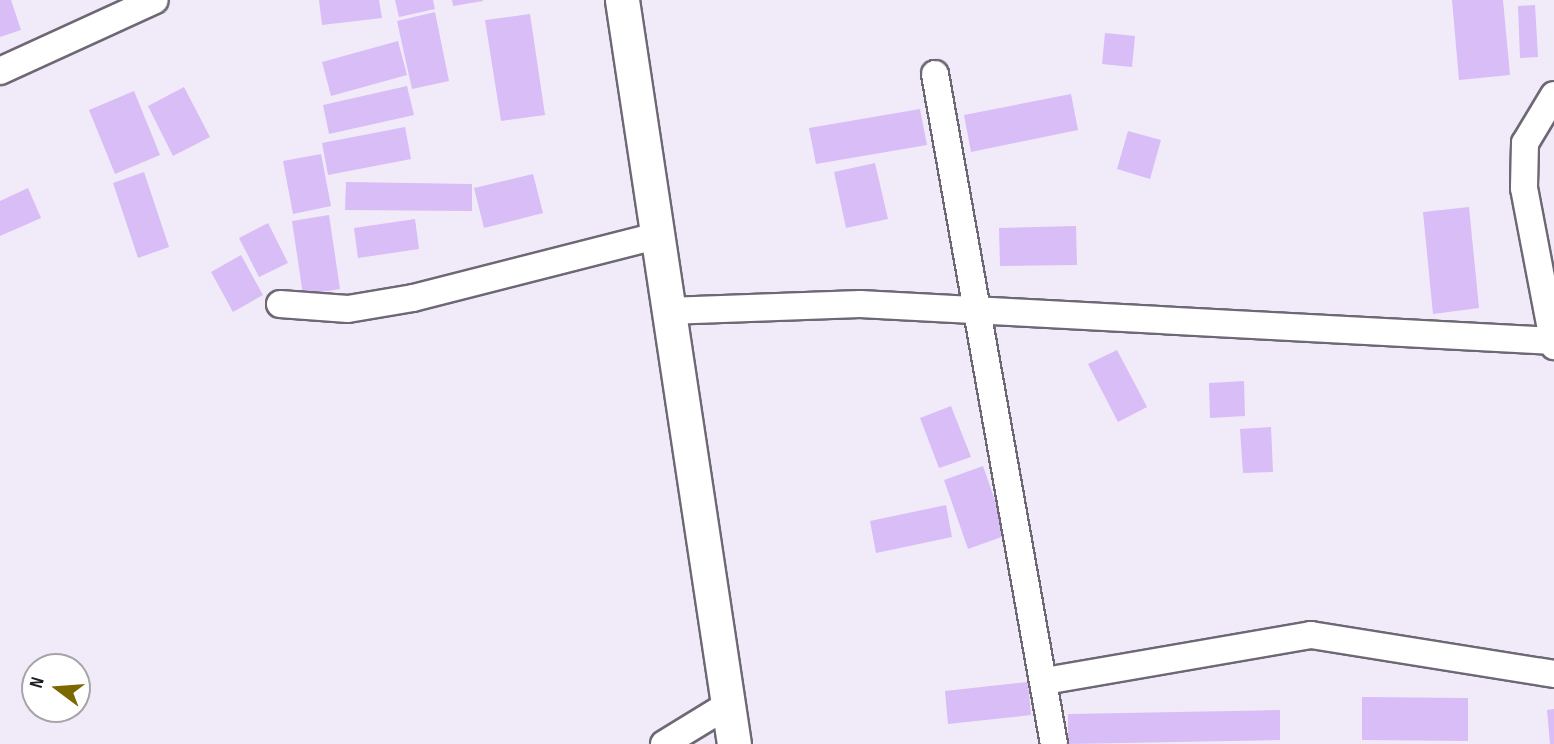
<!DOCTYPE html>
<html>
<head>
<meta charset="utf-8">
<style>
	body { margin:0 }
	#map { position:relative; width:1554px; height:744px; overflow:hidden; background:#f1ebf9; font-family:"Sofia Sans Condensed",sans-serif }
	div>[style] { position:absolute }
	.building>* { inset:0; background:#d8bdf6 }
	.roads { filter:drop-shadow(2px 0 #6d6874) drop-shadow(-2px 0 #6d6874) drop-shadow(0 2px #6d6874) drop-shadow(0 -2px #6d6874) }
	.minor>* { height:26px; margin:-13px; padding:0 13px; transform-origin:13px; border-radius:13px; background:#fff }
	.major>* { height:33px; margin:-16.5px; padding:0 16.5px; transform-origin:16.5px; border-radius:16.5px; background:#fff }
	span { translate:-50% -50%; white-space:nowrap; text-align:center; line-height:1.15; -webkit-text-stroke:5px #fff; paint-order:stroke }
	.north { position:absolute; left:21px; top:653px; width:70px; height:70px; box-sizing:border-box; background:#fff; border:2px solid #a5a5a7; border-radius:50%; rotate:286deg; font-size:19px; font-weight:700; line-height:28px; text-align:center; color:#1f1d22 }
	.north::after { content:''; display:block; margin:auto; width:24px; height:32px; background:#7c6800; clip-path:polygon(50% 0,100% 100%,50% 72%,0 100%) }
</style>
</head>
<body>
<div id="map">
	<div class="building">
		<div style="clip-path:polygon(0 0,11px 0,21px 30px,0 37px)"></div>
		<div style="clip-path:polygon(319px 0,379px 0,382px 18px,322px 25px)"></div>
		<div style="clip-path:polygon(395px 0,433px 0,435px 9px,399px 17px)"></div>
		<div style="clip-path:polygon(452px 0,483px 0,483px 1px,453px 6px)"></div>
		<div style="clip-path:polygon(1452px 0,1503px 0,1510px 75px,1459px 80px)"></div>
		<div style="clip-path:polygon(1535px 5px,1538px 57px,1520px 58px,1518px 6px)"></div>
		<div style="clip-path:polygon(435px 12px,449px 81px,412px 89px,397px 21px)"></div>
		<div style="clip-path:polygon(530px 14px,545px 115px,501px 121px,485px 20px)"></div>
		<div style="clip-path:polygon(1105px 33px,1135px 36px,1132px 67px,1102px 64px)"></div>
		<div style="clip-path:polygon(398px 41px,407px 75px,331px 96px,322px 62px)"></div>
		<div style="clip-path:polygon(407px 86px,414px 115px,329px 134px,323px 105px)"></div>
		<div style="clip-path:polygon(184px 87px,210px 137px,173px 156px,148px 106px)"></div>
		<div style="clip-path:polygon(134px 91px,160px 155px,115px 174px,89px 110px)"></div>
		<div style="clip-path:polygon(1071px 94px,1078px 130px,971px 152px,964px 115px)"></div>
		<div style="clip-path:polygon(920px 109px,927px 145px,816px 164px,809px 128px)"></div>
		<div style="clip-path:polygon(405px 127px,411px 159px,328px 175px,322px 143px)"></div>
		<div style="clip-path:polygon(1128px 131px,1161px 140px,1150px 179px,1117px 169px)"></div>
		<div style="clip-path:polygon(321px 154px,331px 206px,293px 214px,283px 161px)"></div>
		<div style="clip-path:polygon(875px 163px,888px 219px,846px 228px,834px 172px)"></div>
		<div style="clip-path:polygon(144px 172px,169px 247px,138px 258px,113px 183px)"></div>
		<div style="clip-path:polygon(533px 174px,543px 213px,484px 228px,474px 188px)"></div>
		<div style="clip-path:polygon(346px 182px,472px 184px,472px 211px,345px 210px)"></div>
		<div style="clip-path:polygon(28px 188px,41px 218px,0 236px,0 201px)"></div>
		<div style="clip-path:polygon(1469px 207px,1479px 308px,1433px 314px,1423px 212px)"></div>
		<div style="clip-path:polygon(329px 215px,340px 289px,303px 295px,292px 221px)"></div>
		<div style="clip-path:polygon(415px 219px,419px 249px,358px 258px,354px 228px)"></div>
		<div style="clip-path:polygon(268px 223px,288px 263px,259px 277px,239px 238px)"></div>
		<div style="clip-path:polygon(1076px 226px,1077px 265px,1000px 266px,999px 228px)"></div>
		<div style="clip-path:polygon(241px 255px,263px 295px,233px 312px,211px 272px)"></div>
		<div style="clip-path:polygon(1117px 350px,1147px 407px,1118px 422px,1088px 364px)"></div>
		<div style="clip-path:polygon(1244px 381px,1245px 416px,1210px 418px,1209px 383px)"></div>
		<div style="clip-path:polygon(951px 406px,971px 457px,939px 468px,920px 418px)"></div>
		<div style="clip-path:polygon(1271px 427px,1273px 472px,1243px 473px,1240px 429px)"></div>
		<div style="clip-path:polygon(983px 466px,1007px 535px,968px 549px,944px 480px)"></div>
		<div style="clip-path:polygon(946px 505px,952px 537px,876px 553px,870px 521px)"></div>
		<div style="clip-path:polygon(1028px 682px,1031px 715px,948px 724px,945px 691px)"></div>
		<div style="clip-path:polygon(1362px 697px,1468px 698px,1468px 741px,1362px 740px)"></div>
		<div style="clip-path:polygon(1554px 709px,1554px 744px,1550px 744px,1547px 710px)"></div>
		<div style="clip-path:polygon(1280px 710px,1280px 740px,1068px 744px,1068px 714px)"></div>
	</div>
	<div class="roads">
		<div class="minor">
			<div style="left:0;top:71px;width:170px;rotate:-24.6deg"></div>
			<div style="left:935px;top:74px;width:680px;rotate:79.93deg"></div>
			<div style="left:1554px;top:95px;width:56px;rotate:121.1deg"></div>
			<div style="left:1525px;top:143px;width:45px;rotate:91.3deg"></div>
			<div style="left:1524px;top:188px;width:161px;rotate:79.2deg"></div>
			<div style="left:280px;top:304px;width:68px;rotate:4.2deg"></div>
			<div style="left:348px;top:309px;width:66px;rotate:-9.6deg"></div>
			<div style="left:413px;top:298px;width:251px;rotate:-14.3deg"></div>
			<div style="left:667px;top:311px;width:193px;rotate:-2.1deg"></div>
			<div style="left:860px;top:304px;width:695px;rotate:3.05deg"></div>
			<div style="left:1045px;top:681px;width:270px;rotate:-9.8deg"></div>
			<div style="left:1311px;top:635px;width:246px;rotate:9.1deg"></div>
			<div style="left:664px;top:744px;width:75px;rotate:-31.4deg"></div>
		</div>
		<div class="major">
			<div style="left:622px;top:0;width:752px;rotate:81.44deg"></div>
		</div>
	</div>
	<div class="north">N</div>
</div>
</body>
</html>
